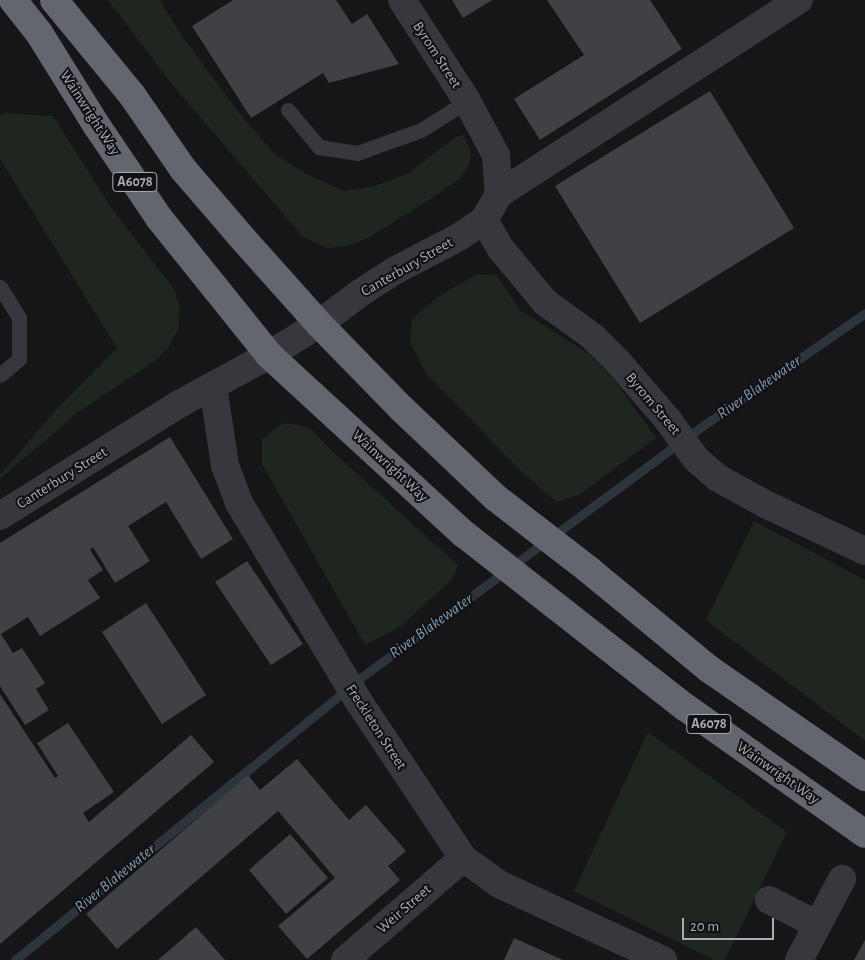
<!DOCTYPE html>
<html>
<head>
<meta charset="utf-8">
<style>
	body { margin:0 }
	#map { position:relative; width:865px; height:960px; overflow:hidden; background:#161618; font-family:"Alegreya Sans",sans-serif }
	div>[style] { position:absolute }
	.green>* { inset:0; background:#1e261f }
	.stream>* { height:9px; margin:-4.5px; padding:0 4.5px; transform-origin:4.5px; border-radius:4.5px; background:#2c353c }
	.building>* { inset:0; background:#404145 }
	.lane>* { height:15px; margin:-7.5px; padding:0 7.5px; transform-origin:7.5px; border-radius:7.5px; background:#37383d }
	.street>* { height:28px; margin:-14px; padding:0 14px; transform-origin:14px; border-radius:14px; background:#37383d }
	.highway>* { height:28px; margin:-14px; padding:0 14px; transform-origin:14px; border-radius:14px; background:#63666e }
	span { translate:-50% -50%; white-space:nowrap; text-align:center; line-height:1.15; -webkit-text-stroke:4px #111113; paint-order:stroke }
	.shield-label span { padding:1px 4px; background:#111113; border:1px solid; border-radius:4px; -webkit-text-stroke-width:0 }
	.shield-label { font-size:14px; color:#a8adb8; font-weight:700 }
	.street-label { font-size:15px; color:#a8adb8 }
	.water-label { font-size:16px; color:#7f9bb3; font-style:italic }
	.scale { position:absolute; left:682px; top:918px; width:92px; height:22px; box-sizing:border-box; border:2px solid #a8adb8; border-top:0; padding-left:6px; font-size:15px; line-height:18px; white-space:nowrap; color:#a8adb8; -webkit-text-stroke:4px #111113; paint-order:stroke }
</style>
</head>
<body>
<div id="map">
	<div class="green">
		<div style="clip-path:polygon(108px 0,160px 0,182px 36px,242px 117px,276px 155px,305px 173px,343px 191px,375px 186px,409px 173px,454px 138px,464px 135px,471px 153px,469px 165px,460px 178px,435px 196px,370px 237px,348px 246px,327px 248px,303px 237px,171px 83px)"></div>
		<div style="clip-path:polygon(5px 113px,53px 116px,112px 209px,174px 289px,180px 308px,178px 330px,168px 348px,155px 361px,77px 413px,0 479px,0 475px,52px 414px,117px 348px,0 159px,0 116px)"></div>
		<div style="clip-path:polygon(477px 274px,496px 275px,520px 310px,589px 354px,615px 381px,656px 438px,579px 495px,556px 502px,521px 471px,425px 372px,410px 342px,412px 319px,439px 296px)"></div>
		<div style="clip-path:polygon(283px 423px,309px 427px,334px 453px,458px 565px,453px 578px,400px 627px,365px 645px,262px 464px,262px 439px)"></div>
		<div style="clip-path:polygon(754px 521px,865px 580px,865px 741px,706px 620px)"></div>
		<div style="clip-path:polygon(648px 732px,787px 832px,725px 960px,714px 960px,574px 891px)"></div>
	</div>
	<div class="stream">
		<div style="left:15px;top:960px;width:444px;rotate:-39.2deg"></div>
		<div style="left:359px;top:679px;width:428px;rotate:-36.4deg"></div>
		<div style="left:704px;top:425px;width:196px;rotate:-34.8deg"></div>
	</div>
	<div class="building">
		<div style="clip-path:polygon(233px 0,336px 0,352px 24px,367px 14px,399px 64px,329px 83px,323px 73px,251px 118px,192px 26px)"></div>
		<div style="clip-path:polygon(452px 0,492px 0,463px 18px)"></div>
		<div style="clip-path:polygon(547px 0,650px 0,682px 49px,540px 140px,514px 99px,584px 55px)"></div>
		<div style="clip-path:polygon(710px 91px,794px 228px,640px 323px,555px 186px)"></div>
		<div style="clip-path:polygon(170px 437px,233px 539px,201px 559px,166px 502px,128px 526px,150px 561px,115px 583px,93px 547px,90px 550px,103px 570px,88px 580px,100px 598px,40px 636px,28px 617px,1px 634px,13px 653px,22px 648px,45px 683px,36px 689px,49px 710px,25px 725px,0 686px,0 543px)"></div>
		<div style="clip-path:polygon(247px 561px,303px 644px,271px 665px,215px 582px)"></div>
		<div style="clip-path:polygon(146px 603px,206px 695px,162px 724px,102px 632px)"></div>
		<div style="clip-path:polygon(0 694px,55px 778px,58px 776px,37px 743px,68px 723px,114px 792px,83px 813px,89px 822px,191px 735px,214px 762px,0 944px)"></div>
		<div style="clip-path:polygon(297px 759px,349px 820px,366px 805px,406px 851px,388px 866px,400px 880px,307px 959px,278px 926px,335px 878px,278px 811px,117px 949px,86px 914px,248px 775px,260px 790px)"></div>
		<div style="clip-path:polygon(290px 834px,328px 878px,286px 914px,249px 870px)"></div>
		<div style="clip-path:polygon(196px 927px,225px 960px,158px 960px)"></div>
		<div style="clip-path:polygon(514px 938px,563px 960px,504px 960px)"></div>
		<div style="clip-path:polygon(865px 940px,865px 960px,854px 960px)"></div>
	</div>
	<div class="lane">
		<div style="left:288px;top:110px;width:48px;rotate:50deg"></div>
		<div style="left:319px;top:147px;width:38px;rotate:9deg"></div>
		<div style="left:357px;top:153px;width:68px;rotate:-19.8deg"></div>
		<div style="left:421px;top:130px;width:54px;rotate:-32.2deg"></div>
		<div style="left:0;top:287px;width:36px;rotate:58deg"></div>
		<div style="left:19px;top:318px;width:41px;rotate:90deg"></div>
		<div style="left:19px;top:359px;width:25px;rotate:140deg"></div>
	</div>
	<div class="street">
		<div style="left:402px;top:0;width:120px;rotate:57.2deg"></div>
		<div style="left:467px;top:101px;width:61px;rotate:61.8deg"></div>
		<div style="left:496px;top:155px;width:39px;rotate:86deg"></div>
		<div style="left:484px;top:220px;width:34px;rotate:60deg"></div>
		<div style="left:501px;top:249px;width:69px;rotate:50.3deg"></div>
		<div style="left:545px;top:302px;width:59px;rotate:36.1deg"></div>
		<div style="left:593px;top:337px;width:35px;rotate:45deg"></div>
		<div style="left:618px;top:362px;width:77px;rotate:49.2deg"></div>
		<div style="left:668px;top:420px;width:48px;rotate:54.3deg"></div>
		<div style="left:696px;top:459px;width:29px;rotate:41deg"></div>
		<div style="left:718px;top:478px;width:56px;rotate:28.9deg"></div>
		<div style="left:767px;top:505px;width:108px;rotate:25.1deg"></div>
		<div style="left:213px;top:386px;width:80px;rotate:81.4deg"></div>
		<div style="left:225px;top:465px;width:40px;rotate:69.8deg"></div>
		<div style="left:239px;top:503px;width:232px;rotate:58.9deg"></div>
		<div style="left:359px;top:702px;width:187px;rotate:56.3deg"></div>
		<div style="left:463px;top:858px;width:44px;rotate:35.8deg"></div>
		<div style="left:499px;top:884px;width:181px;rotate:24.9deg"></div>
		<div style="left:0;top:516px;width:213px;rotate:-32deg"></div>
		<div style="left:181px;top:403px;width:100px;rotate:-28.6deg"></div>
		<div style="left:269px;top:355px;width:59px;rotate:-31.8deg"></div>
		<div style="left:319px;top:324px;width:51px;rotate:-37.1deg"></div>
		<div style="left:360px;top:293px;width:40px;rotate:-32.9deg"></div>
		<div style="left:394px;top:271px;width:73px;rotate:-27.6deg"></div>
		<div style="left:459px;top:237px;width:30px;rotate:-34deg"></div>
		<div style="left:484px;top:220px;width:30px;rotate:-60deg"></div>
		<div style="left:499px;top:194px;width:357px;rotate:-32.9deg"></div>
		<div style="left:769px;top:900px;width:53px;rotate:27.1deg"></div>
		<div style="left:345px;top:960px;width:156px;rotate:-40.8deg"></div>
		<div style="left:799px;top:960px;width:92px;rotate:-62deg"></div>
	</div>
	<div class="highway">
		<div style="left:13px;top:0;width:42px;rotate:51.8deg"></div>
		<div style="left:39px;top:33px;width:110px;rotate:58.1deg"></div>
		<div style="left:97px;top:126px;width:111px;rotate:56deg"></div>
		<div style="left:159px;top:218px;width:176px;rotate:51.2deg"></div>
		<div style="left:269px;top:355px;width:265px;rotate:42.6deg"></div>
		<div style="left:464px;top:534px;width:281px;rotate:38.1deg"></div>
		<div style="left:685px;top:707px;width:220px;rotate:35.2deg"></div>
		<div style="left:54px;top:0;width:123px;rotate:50.6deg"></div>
		<div style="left:132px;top:95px;width:90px;rotate:55.4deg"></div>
		<div style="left:183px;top:169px;width:94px;rotate:49.3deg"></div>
		<div style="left:244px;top:240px;width:113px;rotate:48.2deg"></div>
		<div style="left:319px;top:324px;width:117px;rotate:45.7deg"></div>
		<div style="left:401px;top:408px;width:131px;rotate:43.5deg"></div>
		<div style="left:496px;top:498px;width:118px;rotate:37.7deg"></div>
		<div style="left:589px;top:570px;width:156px;rotate:39.5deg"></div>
		<div style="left:709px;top:669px;width:190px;rotate:34.7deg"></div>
	</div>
	<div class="shield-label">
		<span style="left:135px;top:182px">A6078</span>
		<span style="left:709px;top:724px">A6078</span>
	</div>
	<div class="street-label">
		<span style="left:437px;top:55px;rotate:57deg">Byrom Street</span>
		<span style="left:90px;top:113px;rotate:57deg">Wainwright Way</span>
		<span style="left:407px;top:267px;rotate:-30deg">Canterbury Street</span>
		<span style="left:653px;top:404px;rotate:50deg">Byrom Street</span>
		<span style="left:390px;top:466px;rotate:43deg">Wainwright Way</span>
		<span style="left:62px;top:478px;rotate:-32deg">Canterbury Street</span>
		<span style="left:376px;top:727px;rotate:57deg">Freckleton Street</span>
		<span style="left:778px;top:773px;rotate:35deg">Wainwright Way</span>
		<span style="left:404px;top:909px;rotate:-41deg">Weir Street</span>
	</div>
	<div class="water-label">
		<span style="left:759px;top:387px;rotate:-35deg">River Blakewater</span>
		<span style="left:431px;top:626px;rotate:-36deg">River Blakewater</span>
		<span style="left:115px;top:878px;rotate:-39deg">River Blakewater</span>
	</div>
	<div class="scale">20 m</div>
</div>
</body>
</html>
